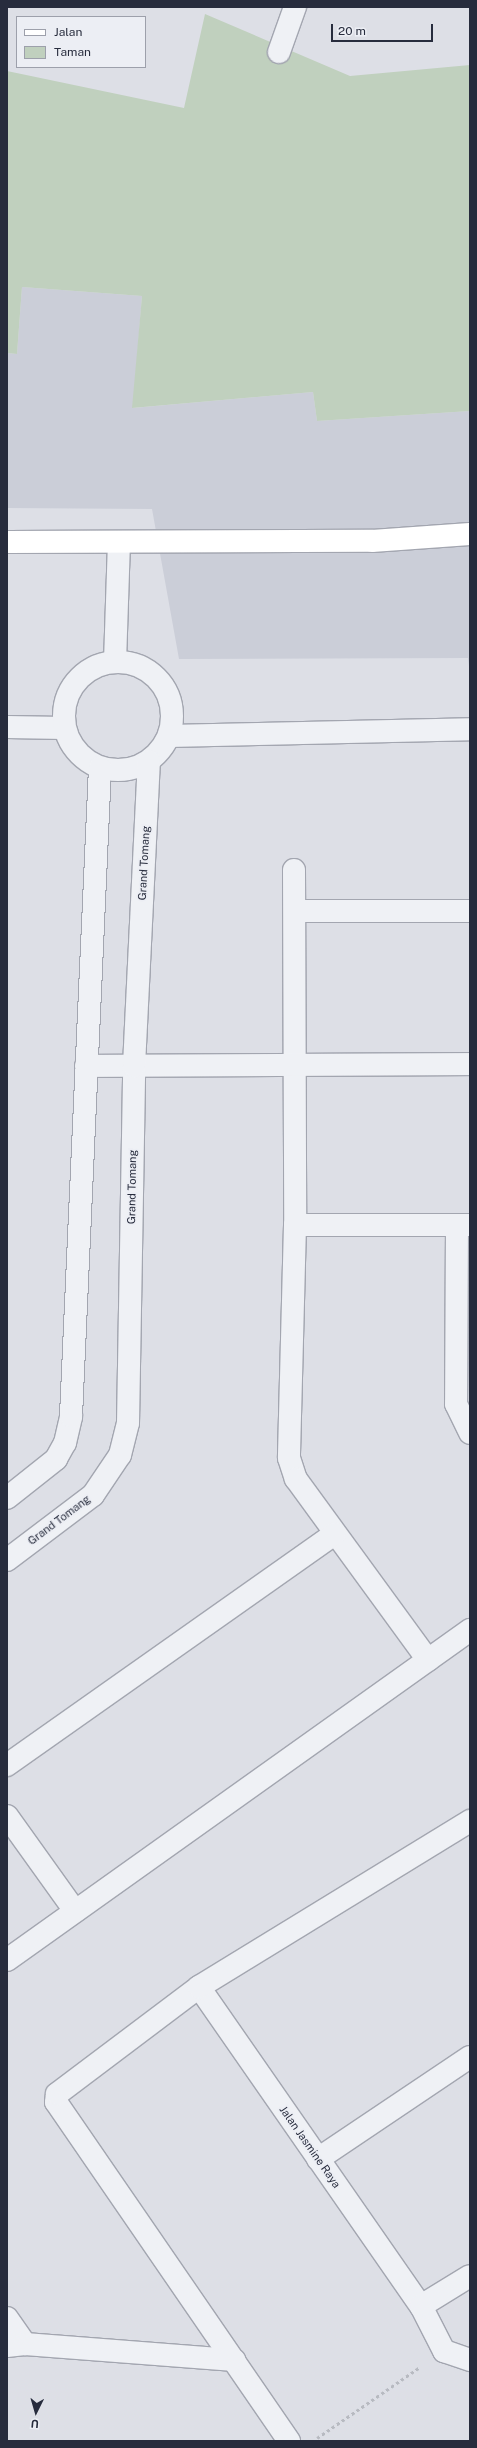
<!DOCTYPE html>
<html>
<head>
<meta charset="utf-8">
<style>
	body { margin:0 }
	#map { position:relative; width:477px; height:2448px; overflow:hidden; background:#dddfe6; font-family:"Public Sans",sans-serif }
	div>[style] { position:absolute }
	.built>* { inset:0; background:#cbced8 }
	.green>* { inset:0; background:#c0d0be }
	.path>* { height:2.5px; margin-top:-1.25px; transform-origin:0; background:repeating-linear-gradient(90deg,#b7bac1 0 3px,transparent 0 6px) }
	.roads { filter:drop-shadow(1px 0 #a3a6b0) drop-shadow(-1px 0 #a3a6b0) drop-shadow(0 1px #a3a6b0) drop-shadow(0 -1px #a3a6b0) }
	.minor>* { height:22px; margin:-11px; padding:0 11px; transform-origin:11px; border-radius:11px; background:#eff1f5 }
	.tertiary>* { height:22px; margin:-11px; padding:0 11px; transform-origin:11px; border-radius:11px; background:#eff1f5 }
	.tertiary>.ring { margin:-11px; padding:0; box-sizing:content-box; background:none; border:22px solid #eff1f5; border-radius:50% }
	.secondary>* { height:22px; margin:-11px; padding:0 11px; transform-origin:11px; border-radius:11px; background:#fff }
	span { translate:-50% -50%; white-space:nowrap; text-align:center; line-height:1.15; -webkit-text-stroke:3.5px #eceef4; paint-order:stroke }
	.street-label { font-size:11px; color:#272c3d }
	.frame { position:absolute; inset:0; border:8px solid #272c3d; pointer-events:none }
	.legend { position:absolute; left:16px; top:16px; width:130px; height:52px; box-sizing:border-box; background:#eceef4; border:1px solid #9da0ab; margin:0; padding:5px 7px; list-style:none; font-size:12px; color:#272c3d }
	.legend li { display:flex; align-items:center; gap:8px; height:20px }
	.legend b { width:20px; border:1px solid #9da0ab }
	.north { position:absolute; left:16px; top:2392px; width:40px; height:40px; -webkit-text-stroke:3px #eceef4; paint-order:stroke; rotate:185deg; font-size:11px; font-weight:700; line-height:16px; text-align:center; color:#272c3d }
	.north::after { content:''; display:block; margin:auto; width:14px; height:18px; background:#272c3d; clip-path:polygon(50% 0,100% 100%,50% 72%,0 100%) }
	.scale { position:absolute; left:331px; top:24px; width:102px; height:18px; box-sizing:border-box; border:2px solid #272c3d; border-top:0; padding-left:5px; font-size:12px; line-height:14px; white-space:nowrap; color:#272c3d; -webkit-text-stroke:3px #eceef4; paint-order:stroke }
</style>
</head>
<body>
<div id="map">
	<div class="built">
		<div style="clip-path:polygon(22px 287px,142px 296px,133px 408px,313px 392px,317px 421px,470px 411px,470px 674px,468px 658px,179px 659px,152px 509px,7px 508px,7px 353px,17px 354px)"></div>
	</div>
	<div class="green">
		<div style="clip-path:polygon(205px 14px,350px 76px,470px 65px,470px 411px,317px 421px,313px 392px,132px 408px,142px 296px,22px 287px,17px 354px,7px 353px,7px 71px,184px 108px)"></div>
	</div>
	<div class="path">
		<div style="left:317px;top:2438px;width:125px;rotate:-34.6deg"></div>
	</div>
	<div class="roads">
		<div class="minor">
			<div style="left:279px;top:52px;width:48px;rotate:-70.4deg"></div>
			<div style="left:7px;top:727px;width:57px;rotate:1deg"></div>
			<div style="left:169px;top:736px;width:301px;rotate:-1.3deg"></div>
			<div style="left:294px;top:870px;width:355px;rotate:89.8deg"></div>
			<div style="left:295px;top:1225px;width:233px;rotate:91.5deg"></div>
			<div style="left:289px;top:1458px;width:22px;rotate:72deg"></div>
			<div style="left:296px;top:1479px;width:224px;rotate:53.9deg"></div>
			<div style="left:295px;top:911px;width:175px"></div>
			<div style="left:86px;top:1066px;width:384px;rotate:-0.3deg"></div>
			<div style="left:295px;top:1225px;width:175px"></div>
			<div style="left:457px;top:1226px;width:178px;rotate:90.3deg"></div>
			<div style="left:456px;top:1404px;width:32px;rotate:64deg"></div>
			<div style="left:7px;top:1765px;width:401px;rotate:-35.2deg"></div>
			<div style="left:7px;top:1816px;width:117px;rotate:54.4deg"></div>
			<div style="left:7px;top:1960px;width:569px;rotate:-35.48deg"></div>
			<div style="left:199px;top:1987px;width:389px;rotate:55.2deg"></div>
			<div style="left:421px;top:2306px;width:51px;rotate:62.9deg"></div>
			<div style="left:444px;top:2351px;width:28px;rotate:19deg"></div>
			<div style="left:318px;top:2159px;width:183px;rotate:-33.9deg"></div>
			<div style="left:421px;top:2306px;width:57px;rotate:-31.5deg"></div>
			<div style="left:7px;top:2318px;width:32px;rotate:55deg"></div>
			<div style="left:7px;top:2346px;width:18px;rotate:-6deg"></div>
			<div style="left:25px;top:2344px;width:210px;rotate:4.4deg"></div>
			<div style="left:289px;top:2441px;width:411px;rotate:-124.5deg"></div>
			<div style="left:56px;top:2102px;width:8px;rotate:-83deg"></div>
			<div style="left:57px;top:2094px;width:178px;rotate:-37deg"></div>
			<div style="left:199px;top:1987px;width:318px;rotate:-31.5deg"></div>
		</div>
		<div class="tertiary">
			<div style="left:115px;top:662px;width:118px;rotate:-88.1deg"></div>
			<div class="ring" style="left:64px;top:662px;width:86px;height:86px"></div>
			<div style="left:7px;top:1498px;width:63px;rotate:-38.5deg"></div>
			<div style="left:56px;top:1459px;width:18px;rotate:-61deg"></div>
			<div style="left:65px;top:1443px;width:28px;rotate:-77deg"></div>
			<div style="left:71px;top:1416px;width:649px;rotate:-87.44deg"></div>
			<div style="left:7px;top:1560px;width:108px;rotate:-37.1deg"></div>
			<div style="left:93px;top:1495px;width:48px;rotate:-56deg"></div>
			<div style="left:120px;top:1455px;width:33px;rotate:-76deg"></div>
			<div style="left:128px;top:1423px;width:357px;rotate:-89deg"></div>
			<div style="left:134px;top:1066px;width:305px;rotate:-87.2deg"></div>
		</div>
		<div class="secondary">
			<div style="left:7px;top:542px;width:365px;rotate:-0.2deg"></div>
			<div style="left:372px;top:541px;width:98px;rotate:-4.1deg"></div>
		</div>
	</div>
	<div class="street-label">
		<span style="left:144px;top:863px;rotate:-87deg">Grand Tomang</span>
		<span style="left:132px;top:1187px;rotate:-89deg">Grand Tomang</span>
		<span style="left:59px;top:1520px;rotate:-37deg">Grand Tomang</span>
		<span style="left:310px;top:2147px;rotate:55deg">Jalan Jasmine Raya</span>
	</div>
	<div class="frame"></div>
	<ul class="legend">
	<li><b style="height:5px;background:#fff"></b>Jalan</li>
	<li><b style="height:11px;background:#c0d0be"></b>Taman</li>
	</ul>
	<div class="north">U</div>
	<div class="scale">20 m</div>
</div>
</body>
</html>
